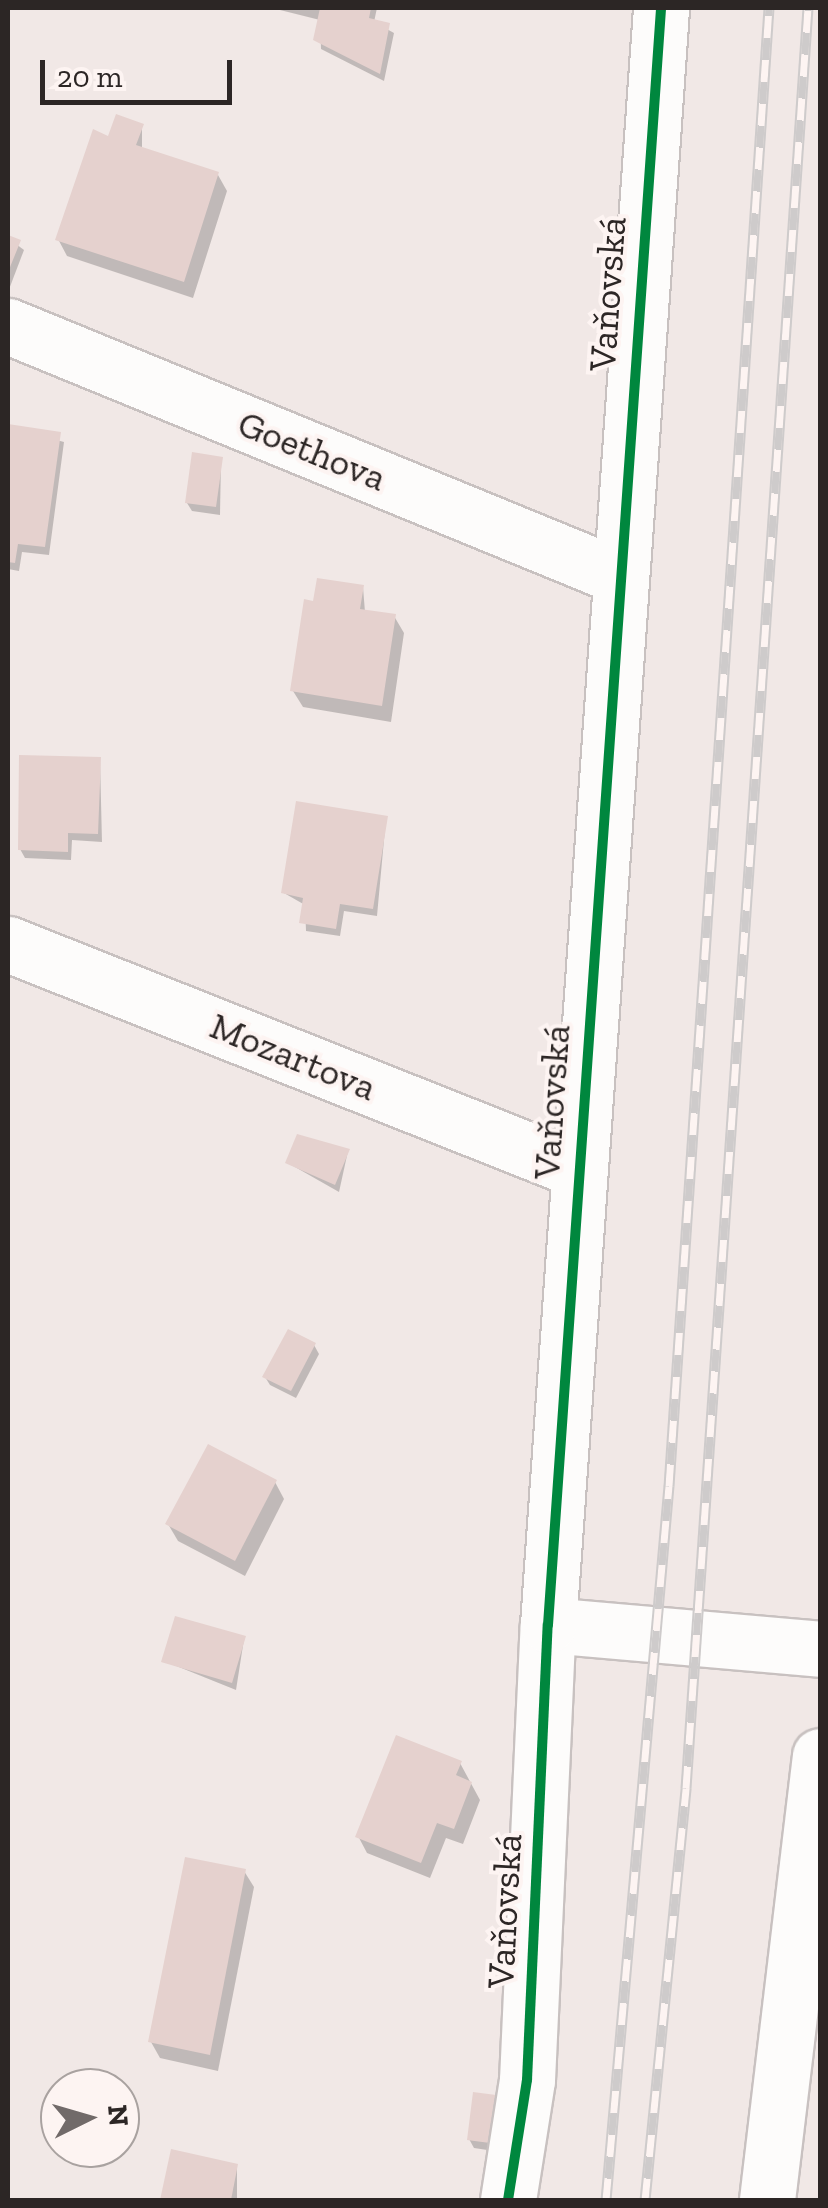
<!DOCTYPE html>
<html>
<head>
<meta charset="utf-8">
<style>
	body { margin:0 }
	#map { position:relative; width:828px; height:2208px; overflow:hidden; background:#f1e8e6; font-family:"Zilla Slab",serif }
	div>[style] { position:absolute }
	.shadow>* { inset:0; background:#0003 }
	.building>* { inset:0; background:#e5d1ce }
	.roads { filter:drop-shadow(2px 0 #c8c1c0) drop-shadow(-2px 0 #c8c1c0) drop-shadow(0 2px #c8c1c0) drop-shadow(0 -2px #c8c1c0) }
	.minor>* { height:55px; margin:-27.5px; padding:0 27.5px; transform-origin:27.5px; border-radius:27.5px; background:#fdfcfb }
	.major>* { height:55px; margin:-27.5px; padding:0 27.5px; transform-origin:27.5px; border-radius:27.5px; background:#fdfcfb }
	.rail>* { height:11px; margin-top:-5.5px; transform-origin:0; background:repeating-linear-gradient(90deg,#fdf4f2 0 22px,#cecbcb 0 44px); box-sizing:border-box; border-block:2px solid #cecbcb }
	.cycleway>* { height:10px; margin:-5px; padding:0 5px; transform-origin:5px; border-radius:5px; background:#00873e }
	span { translate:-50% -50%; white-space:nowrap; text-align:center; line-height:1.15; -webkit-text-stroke:8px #fdf4f2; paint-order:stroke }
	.street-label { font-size:38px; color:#2c2625 }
	.frame { position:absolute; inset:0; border:10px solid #2c2625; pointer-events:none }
	.north { position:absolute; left:40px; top:2068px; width:100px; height:100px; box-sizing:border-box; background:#fdf4f2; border:2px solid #a9a2a0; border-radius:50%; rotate:85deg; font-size:28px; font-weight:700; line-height:40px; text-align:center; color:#2c2625 }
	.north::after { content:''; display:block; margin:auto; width:35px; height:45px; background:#716a69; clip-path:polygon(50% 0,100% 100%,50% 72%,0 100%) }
	.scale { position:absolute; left:40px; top:60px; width:192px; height:45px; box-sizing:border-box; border:5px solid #2c2625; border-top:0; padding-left:12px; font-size:30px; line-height:35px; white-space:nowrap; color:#2c2625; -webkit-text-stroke:8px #fdf4f2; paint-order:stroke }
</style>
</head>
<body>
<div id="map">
	<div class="shadow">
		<div style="clip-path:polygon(272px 8px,377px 8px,374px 22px,394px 33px,384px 81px,321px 49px,320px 20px)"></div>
		<div style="clip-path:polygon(142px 126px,142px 149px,218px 175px,227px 191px,193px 298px,67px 256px,58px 239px,110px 138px)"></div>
		<div style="clip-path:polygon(8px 238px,24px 250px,8px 292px)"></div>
		<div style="clip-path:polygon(8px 427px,64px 442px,49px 555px,22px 552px,19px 571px,8px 569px)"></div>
		<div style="clip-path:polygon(221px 460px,220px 515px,192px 511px,187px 503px)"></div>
		<div style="clip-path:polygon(363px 587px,365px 612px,394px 616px,404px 633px,391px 722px,303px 707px,293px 691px,315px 604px)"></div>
		<div style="clip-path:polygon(100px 759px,102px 842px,72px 840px,71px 860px,25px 858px,20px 849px)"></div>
		<div style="clip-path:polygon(386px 818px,377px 916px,344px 911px,340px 936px,306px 931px,305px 905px,284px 893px)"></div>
		<div style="clip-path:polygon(348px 1151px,339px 1192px,288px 1163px)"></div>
		<div style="clip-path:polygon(314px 1345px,319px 1354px,296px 1398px,270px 1385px,265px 1377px)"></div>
		<div style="clip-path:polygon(275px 1482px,284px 1499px,245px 1576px,178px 1541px,168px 1524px)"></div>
		<div style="clip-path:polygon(244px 1639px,236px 1690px,164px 1661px)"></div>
		<div style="clip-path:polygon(460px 1763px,480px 1800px,463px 1844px,446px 1838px,430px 1878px,367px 1853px,358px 1836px)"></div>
		<div style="clip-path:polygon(244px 1871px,254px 1887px,218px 2071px,160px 2058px,151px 2042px)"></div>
		<div style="clip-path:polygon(495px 2097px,494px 2151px,474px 2148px,469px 2139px)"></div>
		<div style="clip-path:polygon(173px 2152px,237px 2166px,237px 2200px,162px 2200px)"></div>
	</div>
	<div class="building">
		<div style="clip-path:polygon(320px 8px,371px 8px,369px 18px,390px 23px,380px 74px,313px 40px)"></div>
		<div style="clip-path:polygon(116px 114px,144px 124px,136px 145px,219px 172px,184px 282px,55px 240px,93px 129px,108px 136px)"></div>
		<div style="clip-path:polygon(8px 235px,21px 240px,8px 272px)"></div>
		<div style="clip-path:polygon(8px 424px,61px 432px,45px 547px,18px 544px,15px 563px,8px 562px)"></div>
		<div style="clip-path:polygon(192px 452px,223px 457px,216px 507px,185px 503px)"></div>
		<div style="clip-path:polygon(317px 578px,364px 585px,360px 609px,396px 614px,382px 706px,290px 691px,304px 599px,313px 601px)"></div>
		<div style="clip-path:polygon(19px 755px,101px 757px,98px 834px,68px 833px,68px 852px,18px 850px)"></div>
		<div style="clip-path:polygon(296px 801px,388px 816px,373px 909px,340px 904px,336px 929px,299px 923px,303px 898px,281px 893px)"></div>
		<div style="clip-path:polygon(297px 1134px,350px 1149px,335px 1185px,285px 1163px)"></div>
		<div style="clip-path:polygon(288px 1329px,316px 1343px,291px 1391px,262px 1377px)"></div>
		<div style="clip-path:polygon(208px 1444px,277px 1480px,235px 1561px,165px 1524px)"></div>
		<div style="clip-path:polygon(175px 1616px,246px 1636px,232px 1683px,161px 1662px)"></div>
		<div style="clip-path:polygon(396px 1735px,462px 1761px,456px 1775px,472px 1782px,454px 1829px,437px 1823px,421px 1863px,355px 1837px)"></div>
		<div style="clip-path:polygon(185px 1857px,246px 1869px,210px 2055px,148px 2042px)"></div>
		<div style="clip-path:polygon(473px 2092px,496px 2095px,490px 2143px,467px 2140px)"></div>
		<div style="clip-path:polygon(171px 2149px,238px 2164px,231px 2200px,160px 2200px)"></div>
	</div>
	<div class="roads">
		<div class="minor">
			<div style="left:8px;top:326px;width:657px;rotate:22.27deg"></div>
			<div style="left:8px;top:944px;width:613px;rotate:21.63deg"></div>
			<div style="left:548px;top:1625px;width:273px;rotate:5deg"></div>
			<div style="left:508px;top:2200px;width:121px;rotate:-81deg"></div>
			<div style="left:527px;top:2080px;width:455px;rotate:-87.4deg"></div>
			<div style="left:548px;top:1625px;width:1621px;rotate:-86deg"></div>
		</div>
		<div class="major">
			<div style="left:767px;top:2200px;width:447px;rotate:-83.2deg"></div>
		</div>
	</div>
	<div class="rail">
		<div style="left:606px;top:2200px;width:717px;rotate:-84.96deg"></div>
		<div style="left:669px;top:1486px;width:1481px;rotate:-86.13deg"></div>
		<div style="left:645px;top:2200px;width:414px;rotate:-84.3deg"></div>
		<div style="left:686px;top:1788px;width:1784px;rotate:-86.08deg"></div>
	</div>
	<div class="cycleway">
		<div style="left:508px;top:2200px;width:121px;rotate:-81deg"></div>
		<div style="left:527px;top:2080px;width:455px;rotate:-87.4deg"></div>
		<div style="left:548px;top:1625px;width:1621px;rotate:-86deg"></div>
	</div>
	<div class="street-label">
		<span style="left:608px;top:294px;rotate:-86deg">Vaňovská</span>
		<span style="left:312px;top:451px;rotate:22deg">Goethova</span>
		<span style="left:293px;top:1057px;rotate:22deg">Mozartova</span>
		<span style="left:552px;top:1102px;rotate:-86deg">Vaňovská</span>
		<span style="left:505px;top:1911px;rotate:-87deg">Vaňovská</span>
	</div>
	<div class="frame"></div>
	<div class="north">N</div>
	<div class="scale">20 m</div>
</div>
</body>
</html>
